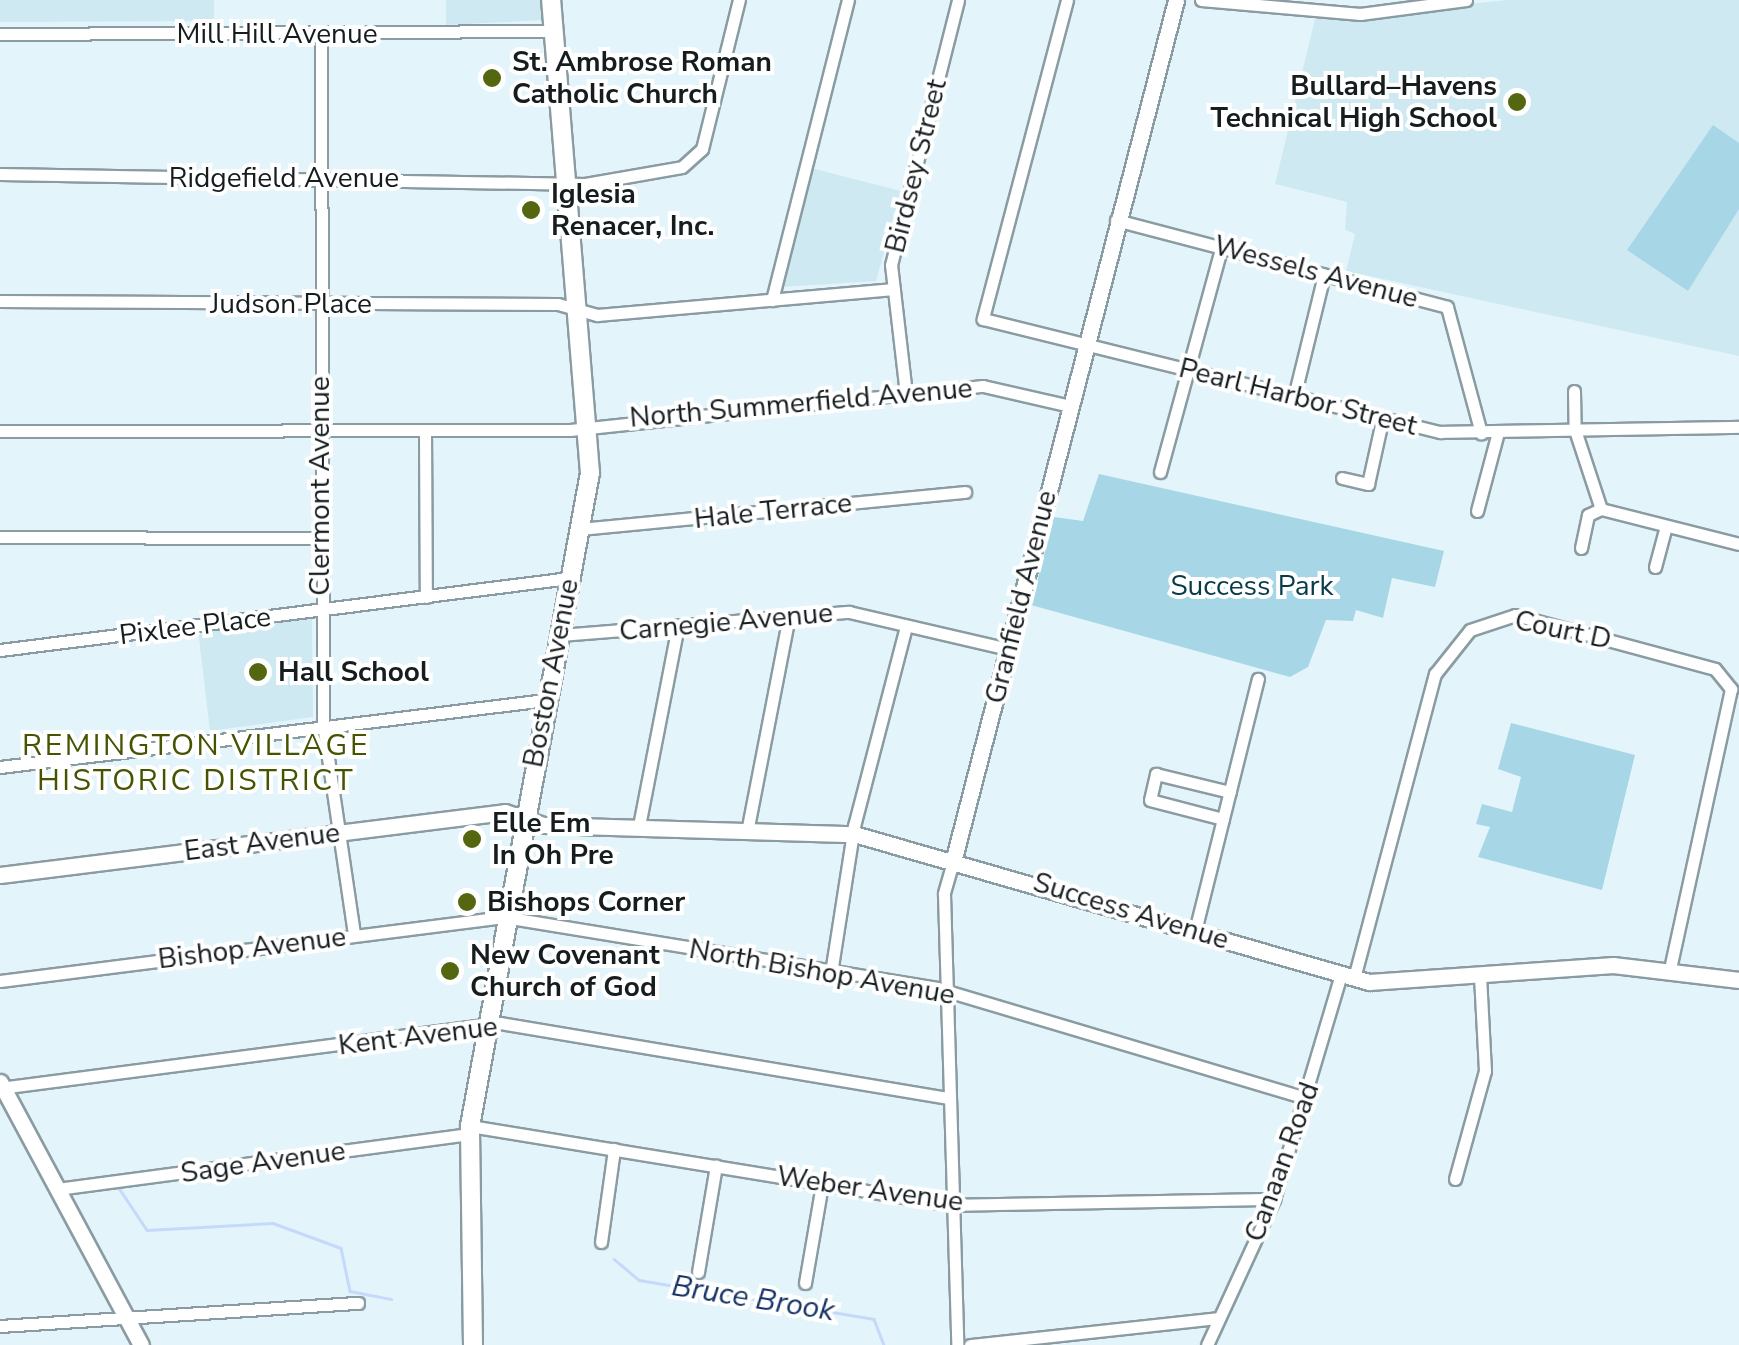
<!DOCTYPE html>
<html>
<head>
<meta charset="utf-8">
<style>
	body { margin:0 }
	#map { position:relative; width:1739px; height:1345px; overflow:hidden; background:#e3f5fb; font-family:"Nunito Sans",sans-serif }
	div>[style] { position:absolute }
	.built>* { inset:0; background:#cee9f2 }
	.green>* { inset:0; background:#a7d7e7 }
	.stream>* { height:2.5px; margin:-1.25px; padding:0 1.25px; transform-origin:1.25px; border-radius:1.25px; background:#c5d9fa }
	.roads { filter:drop-shadow(2px 0 #8a9ca1) drop-shadow(-2px 0 #8a9ca1) drop-shadow(0 2px #8a9ca1) drop-shadow(0 -2px #8a9ca1) }
	.street>* { height:11px; margin:-5.5px; padding:0 5.5px; transform-origin:5.5px; border-radius:5.5px; background:#fff }
	.secondary>* { height:15px; margin:-7.5px; padding:0 7.5px; transform-origin:7.5px; border-radius:7.5px; background:#fff }
	.primary>* { height:18px; margin:-9px; padding:0 9px; transform-origin:9px; border-radius:9px; background:#fff }
	.dots>* { width:28px; height:28px; translate:-50% -50%; box-sizing:border-box; border:5px solid #fff; border-radius:50% }
	span { translate:-50% -50%; white-space:nowrap; text-align:center; line-height:1.15; -webkit-text-stroke:8px #fff; paint-order:stroke }
	.street-label { font-size:28px; color:#161d1f }
	.poi-label { font-size:28px; color:#161d1f; font-weight:700 }
	.left { translate:0 -50%; text-align:left }
	.right { translate:-100% -50%; text-align:right }
	.park-label { font-size:28px; color:#073b49 }
	.neighbourhood-label { font-size:30px; color:#445401; letter-spacing:2.5px }
	.water-label { font-size:30px; color:#163364; font-style:italic }
</style>
</head>
<body>
<div id="map">
	<div class="built">
		<div style="clip-path:polygon(0 0,214px 0,214px 21px,0 22px)"></div>
		<div style="clip-path:polygon(446px 0,543px 0,544px 20px,446px 25px)"></div>
		<div style="clip-path:polygon(1508px 0,1739px 0,1739px 356px,1346px 271px,1355px 234px,1345px 230px,1347px 202px,1275px 184px,1315px 19px)"></div>
		<div style="clip-path:polygon(811px 168px,901px 191px,876px 281px,782px 287px)"></div>
		<div style="clip-path:polygon(312px 617px,313px 717px,210px 731px,198px 630px)"></div>
	</div>
	<div class="green">
		<div style="clip-path:polygon(1713px 125px,1739px 143px,1739px 209px,1688px 291px,1627px 250px)"></div>
		<div style="clip-path:polygon(1099px 474px,1444px 551px,1435px 587px,1392px 578px,1383px 618px,1356px 610px,1353px 621px,1326px 620px,1308px 667px,1290px 677px,1031px 605px,1054px 517px,1083px 521px)"></div>
		<div style="clip-path:polygon(1511px 723px,1635px 755px,1602px 890px,1478px 857px,1490px 827px,1476px 824px,1482px 804px,1512px 812px,1521px 777px,1498px 769px)"></div>
	</div>
	<div class="stream">
		<div style="left:117px;top:1185px;width:54px;rotate:56.3deg"></div>
		<div style="left:147px;top:1230px;width:126px;rotate:-3.2deg"></div>
		<div style="left:273px;top:1223px;width:72px;rotate:20.2deg"></div>
		<div style="left:341px;top:1248px;width:44px;rotate:78.2deg"></div>
		<div style="left:350px;top:1291px;width:42px;rotate:11deg"></div>
		<div style="left:614px;top:1259px;width:33px;rotate:40deg"></div>
		<div style="left:639px;top:1280px;width:238px;rotate:9.4deg"></div>
		<div style="left:874px;top:1319px;width:28px;rotate:69deg"></div>
	</div>
	<div class="roads">
		<div class="street">
			<div style="left:1067px;top:0;width:330px;rotate:104.8deg"></div>
			<div style="left:983px;top:319px;width:471px;rotate:13.9deg"></div>
			<div style="left:1440px;top:432px;width:299px;rotate:-1deg"></div>
			<div style="left:1201px;top:0;width:160px;rotate:5deg"></div>
			<div style="left:1360px;top:14px;width:107px;rotate:-7.5deg"></div>
			<div style="left:0;top:34px;width:554px;rotate:-0.31deg"></div>
			<div style="left:321px;top:34px;width:690px;rotate:89.83deg"></div>
			<div style="left:323px;top:724px;width:213px;rotate:81.6deg"></div>
			<div style="left:0;top:174px;width:585px;rotate:0.98deg"></div>
			<div style="left:585px;top:184px;width:98px;rotate:-9.9deg"></div>
			<div style="left:682px;top:167px;width:27px;rotate:-42deg"></div>
			<div style="left:702px;top:149px;width:154px;rotate:-76.1deg"></div>
			<div style="left:1116px;top:220px;width:342px;rotate:14.7deg"></div>
			<div style="left:1447px;top:307px;width:131px;rotate:74.9deg"></div>
			<div style="left:772px;top:300px;width:309px;rotate:-75.8deg"></div>
			<div style="left:0;top:301px;width:558px;rotate:0.31deg"></div>
			<div style="left:558px;top:304px;width:41px;rotate:15.8deg"></div>
			<div style="left:597px;top:315px;width:298px;rotate:-5deg"></div>
			<div style="left:1574px;top:391px;width:39px;rotate:89deg"></div>
			<div style="left:1575px;top:430px;width:83px;rotate:71.8deg"></div>
			<div style="left:1601px;top:509px;width:142px;rotate:14.2deg"></div>
			<div style="left:906px;top:394px;width:130px;rotate:-96.6deg"></div>
			<div style="left:891px;top:265px;width:273px;rotate:-75.8deg"></div>
			<div style="left:1294px;top:397px;width:126px;rotate:-76.2deg"></div>
			<div style="left:0;top:431px;width:570px;rotate:-0.1deg"></div>
			<div style="left:570px;top:430px;width:415px;rotate:-6.1deg"></div>
			<div style="left:983px;top:386px;width:89px;rotate:12.9deg"></div>
			<div style="left:425px;top:431px;width:166px;rotate:89.7deg"></div>
			<div style="left:1160px;top:472px;width:234px;rotate:-74.7deg"></div>
			<div style="left:1342px;top:478px;width:27px;rotate:13deg"></div>
			<div style="left:1368px;top:484px;width:65px;rotate:-77.5deg"></div>
			<div style="left:1477px;top:511px;width:82px;rotate:-75.1deg"></div>
			<div style="left:580px;top:529px;width:387px;rotate:-5.5deg"></div>
			<div style="left:0;top:537px;width:319px;rotate:0.2deg"></div>
			<div style="left:1581px;top:548px;width:34px;rotate:-78deg"></div>
			<div style="left:1588px;top:515px;width:14px;rotate:-25deg"></div>
			<div style="left:1655px;top:567px;width:42px;rotate:-75deg"></div>
			<div style="left:560px;top:635px;width:290px;rotate:-4.6deg"></div>
			<div style="left:849px;top:612px;width:163px;rotate:13.1deg"></div>
			<div style="left:0;top:650px;width:574px;rotate:-7.21deg"></div>
			<div style="left:0;top:767px;width:550px;rotate:-7deg"></div>
			<div style="left:1223px;top:819px;width:75px;rotate:-165.4deg"></div>
			<div style="left:1150px;top:800px;width:27px;rotate:-77deg"></div>
			<div style="left:1156px;top:774px;width:76px;rotate:13.7deg"></div>
			<div style="left:639px;top:826px;width:204px;rotate:-79deg"></div>
			<div style="left:747px;top:832px;width:220px;rotate:-79deg"></div>
			<div style="left:954px;top:858px;width:37px;rotate:106deg"></div>
			<div style="left:944px;top:894px;width:451px;rotate:88.3deg"></div>
			<div style="left:1195px;top:931px;width:260px;rotate:-76deg"></div>
			<div style="left:831px;top:973px;width:149px;rotate:-81.1deg"></div>
			<div style="left:854px;top:826px;width:207px;rotate:-75.4deg"></div>
			<div style="left:1354px;top:978px;width:315px;rotate:-75.1deg"></div>
			<div style="left:1435px;top:674px;width:56px;rotate:-51.5deg"></div>
			<div style="left:1470px;top:630px;width:47px;rotate:-18.4deg"></div>
			<div style="left:1515px;top:615px;width:207px;rotate:15.1deg"></div>
			<div style="left:1715px;top:669px;width:26px;rotate:51deg"></div>
			<div style="left:1731px;top:689px;width:286px;rotate:102.3deg"></div>
			<div style="left:0;top:981px;width:508px;rotate:-7.24deg"></div>
			<div style="left:504px;top:917px;width:439px;rotate:9.3deg"></div>
			<div style="left:937px;top:988px;width:388px;rotate:16.6deg"></div>
			<div style="left:0;top:1088px;width:504px;rotate:-7.41deg"></div>
			<div style="left:500px;top:1023px;width:455px;rotate:9.5deg"></div>
			<div style="left:470px;top:1126px;width:487px;rotate:9.3deg"></div>
			<div style="left:951px;top:1205px;width:323px;rotate:-1.1deg"></div>
			<div style="left:1455px;top:1179px;width:112px;rotate:-74.5deg"></div>
			<div style="left:1485px;top:1071px;width:95px;rotate:-93deg"></div>
			<div style="left:57px;top:1189px;width:416px;rotate:-7.6deg"></div>
			<div style="left:601px;top:1242px;width:94px;rotate:-82deg"></div>
			<div style="left:698px;top:1272px;width:108px;rotate:-80.4deg"></div>
			<div style="left:805px;top:1283px;width:99px;rotate:-80.2deg"></div>
			<div style="left:0;top:1326px;width:359px;rotate:-3.7deg"></div>
			<div style="left:970px;top:1345px;width:250px;rotate:-6.2deg"></div>
			<div style="left:1207px;top:1345px;width:161px;rotate:-65.3deg"></div>
			<div style="left:1274px;top:1199px;width:235px;rotate:-73.4deg"></div>
		</div>
		<div class="secondary">
			<div style="left:954px;top:858px;width:886px;rotate:-75.49deg"></div>
			<div style="left:0;top:875px;width:509px;rotate:-7.11deg"></div>
			<div style="left:505px;top:812px;width:40px;rotate:18.9deg"></div>
			<div style="left:543px;top:825px;width:311px;rotate:1.7deg"></div>
			<div style="left:854px;top:834px;width:536px;rotate:16.03deg"></div>
			<div style="left:1369px;top:982px;width:245px;rotate:-4deg"></div>
			<div style="left:1613px;top:965px;width:127px;rotate:6.8deg"></div>
			<div style="left:0;top:1082px;width:298px;rotate:61.8deg"></div>
		</div>
		<div class="primary">
			<div style="left:473px;top:1345px;width:219px;rotate:-90.8deg"></div>
			<div style="left:470px;top:1126px;width:664px;rotate:-79.59deg"></div>
			<div style="left:590px;top:473px;width:475px;rotate:-94.7deg"></div>
		</div>
	</div>
	<div class="dots">
		<div style="left:492px;top:78px;background:#546610"></div>
		<div style="left:1517px;top:102px;background:#546610"></div>
		<div style="left:531px;top:210px;background:#546610"></div>
		<div style="left:258px;top:672px;background:#546610"></div>
		<div style="left:472px;top:839px;background:#546610"></div>
		<div style="left:467px;top:902px;background:#546610"></div>
		<div style="left:450px;top:971px;background:#546610"></div>
	</div>
	<div class="street-label">
		<span style="left:277px;top:34px">Mill Hill Avenue</span>
		<span style="left:916px;top:166px;rotate:-76deg">Birdsey Street</span>
		<span style="left:284px;top:178px">Ridgefield Avenue</span>
		<span style="left:1316px;top:272px;rotate:15deg">Wessels Avenue</span>
		<span style="left:291px;top:304px">Judson Place</span>
		<span style="left:1298px;top:397px;rotate:14deg">Pearl Harbor Street</span>
		<span style="left:801px;top:403px;rotate:-5deg">North Summerfield Avenue</span>
		<span style="left:320px;top:486px;rotate:-90deg">Clermont Avenue</span>
		<span style="left:773px;top:511px;rotate:-6deg">Hale Terrace</span>
		<span style="left:1021px;top:597px;rotate:-76deg">Granfield Avenue</span>
		<span style="left:726px;top:622px;rotate:-5deg">Carnegie Avenue</span>
		<span style="left:195px;top:626px;rotate:-7deg">Pixlee Place</span>
		<span style="left:1563px;top:630px;rotate:12deg">Court D</span>
		<span style="left:551px;top:673px;rotate:-79deg">Boston Avenue</span>
		<span style="left:262px;top:842px;rotate:-7deg">East Avenue</span>
		<span style="left:1131px;top:911px;rotate:17deg">Success Avenue</span>
		<span style="left:252px;top:948px;rotate:-7deg">Bishop Avenue</span>
		<span style="left:822px;top:972px;rotate:10deg">North Bishop Avenue</span>
		<span style="left:418px;top:1036px;rotate:-7deg">Kent Avenue</span>
		<span style="left:263px;top:1162px;rotate:-8deg">Sage Avenue</span>
		<span style="left:1282px;top:1162px;rotate:-70deg">Canaan Road</span>
		<span style="left:870px;top:1189px;rotate:8deg">Weber Avenue</span>
	</div>
	<div class="poi-label">
		<span class="left" style="left:512px;top:78px">St. Ambrose Roman<br>Catholic Church</span>
		<span class="right" style="left:1497px;top:102px">Bullard–Havens<br>Technical High School</span>
		<span class="left" style="left:551px;top:210px">Iglesia<br>Renacer, Inc.</span>
		<span class="left" style="left:278px;top:672px">Hall School</span>
		<span class="left" style="left:492px;top:839px">Elle Em<br>In Oh Pre</span>
		<span class="left" style="left:487px;top:902px">Bishops Corner</span>
		<span class="left" style="left:470px;top:971px">New Covenant<br>Church of God</span>
	</div>
	<div class="park-label">
		<span style="left:1252px;top:586px">Success Park</span>
	</div>
	<div class="neighbourhood-label">
		<span style="left:196px;top:763px">REMINGTON VILLAGE<br>HISTORIC DISTRICT</span>
	</div>
	<div class="water-label">
		<span style="left:753px;top:1299px;rotate:9deg">Bruce Brook</span>
	</div>
</div>
</body>
</html>
